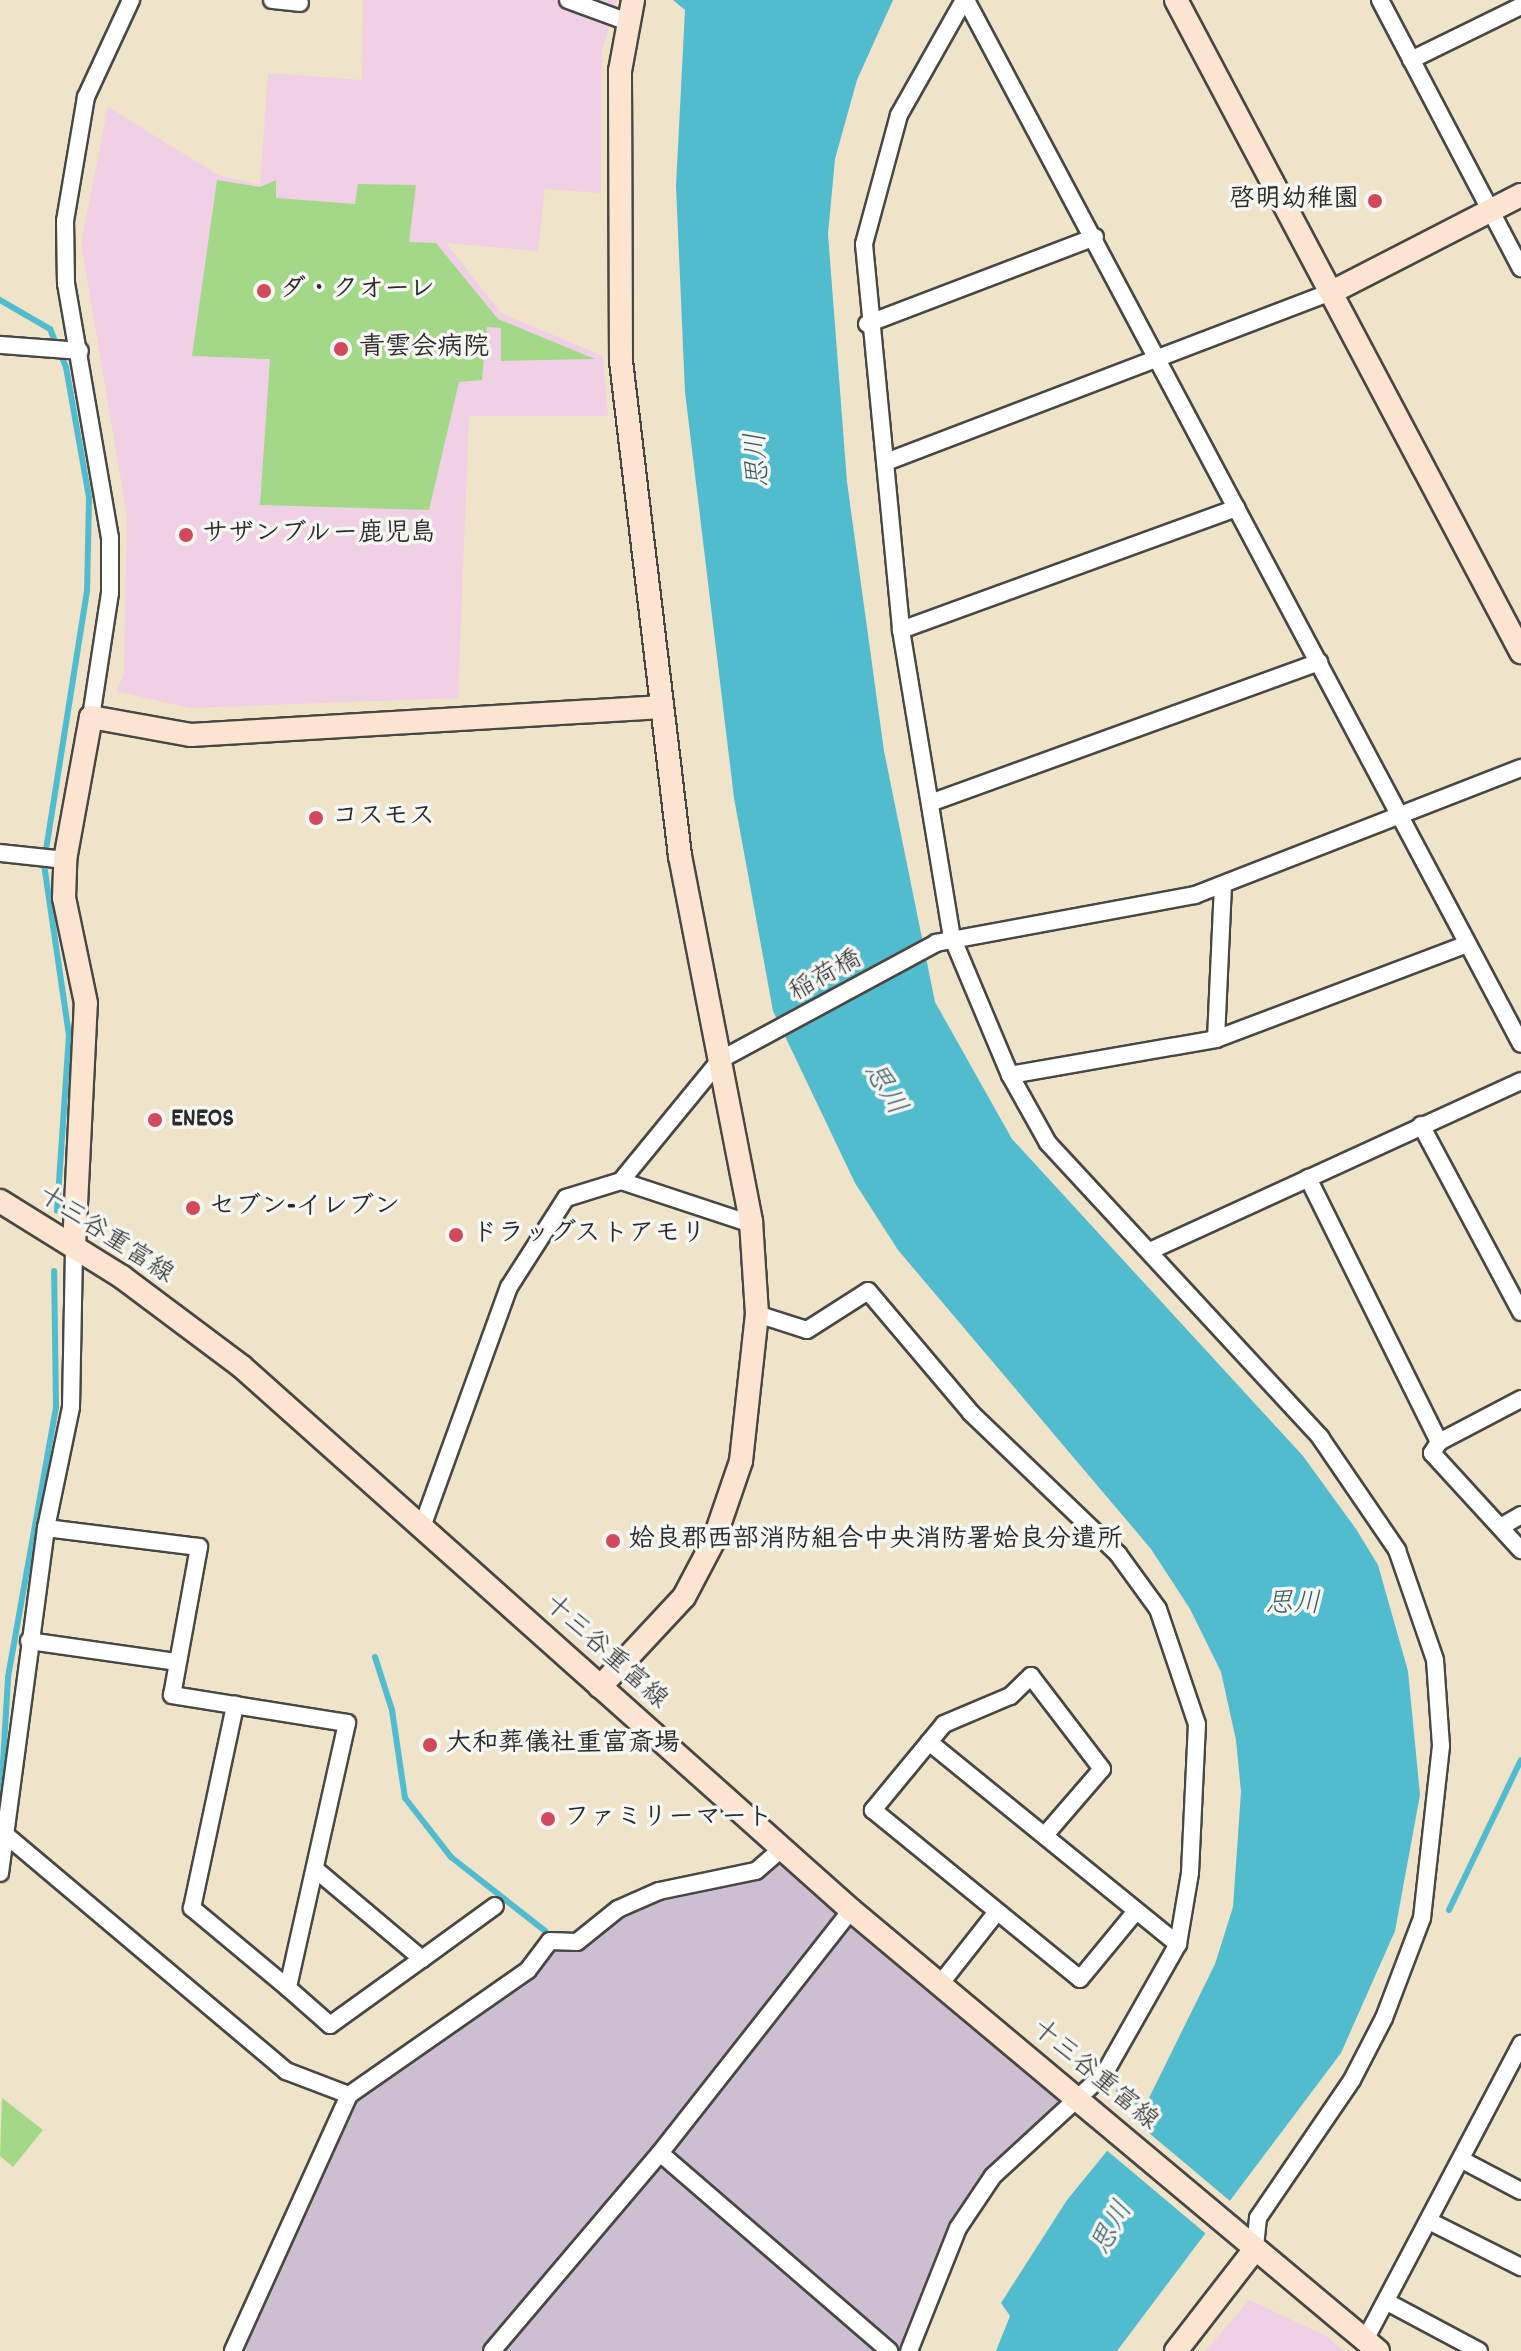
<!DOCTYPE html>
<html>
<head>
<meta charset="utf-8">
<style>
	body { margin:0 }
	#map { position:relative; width:1521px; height:2351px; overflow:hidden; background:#efe3c9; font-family:Dekko,"Klee One",sans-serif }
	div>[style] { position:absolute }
	.built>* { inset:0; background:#f0d0e5 }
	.industrial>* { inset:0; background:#cebed2 }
	.green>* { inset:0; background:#a4d889 }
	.water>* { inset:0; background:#52bccf }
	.pier>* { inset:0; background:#efe3c9 }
	.stream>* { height:6px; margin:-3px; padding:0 3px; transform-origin:3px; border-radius:3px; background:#52bccf }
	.roads { filter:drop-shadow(2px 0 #484743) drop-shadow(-2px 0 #484743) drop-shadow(0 2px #484743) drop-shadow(0 -2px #484743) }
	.street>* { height:16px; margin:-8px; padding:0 8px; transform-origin:8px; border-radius:8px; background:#fff }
	.secondary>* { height:22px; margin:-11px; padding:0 11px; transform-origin:11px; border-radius:11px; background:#fce5d0 }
	.dots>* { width:22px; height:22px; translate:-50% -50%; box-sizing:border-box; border:4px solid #f6f6f2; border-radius:50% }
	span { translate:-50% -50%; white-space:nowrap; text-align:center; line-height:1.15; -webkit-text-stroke:7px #f6f6f2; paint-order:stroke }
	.poi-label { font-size:26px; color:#2b2b2b; font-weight:700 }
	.right { translate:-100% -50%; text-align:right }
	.left { translate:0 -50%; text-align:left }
	.street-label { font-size:26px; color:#2b2b2b }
	.water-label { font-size:28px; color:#395e64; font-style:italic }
</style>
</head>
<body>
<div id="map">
	<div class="built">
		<div style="clip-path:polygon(363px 0,617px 0,602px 50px,601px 193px,545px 189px,538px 251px,446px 243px,501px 313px,603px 356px,608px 416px,469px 416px,458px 698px,190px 708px,116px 691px,124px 675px,127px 516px,81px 243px,108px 107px,218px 175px,260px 185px,268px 73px,362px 80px)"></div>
		<div style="clip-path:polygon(1249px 2300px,1326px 2336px,1344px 2351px,1206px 2351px)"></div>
	</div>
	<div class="industrial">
		<div style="clip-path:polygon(781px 1849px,1077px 2097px,959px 2228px,911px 2351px,233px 2351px,349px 2095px,528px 1970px,550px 1941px,577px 1942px,618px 1909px,756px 1871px)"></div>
	</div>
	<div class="green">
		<div style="clip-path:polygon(217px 180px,260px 187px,276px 180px,276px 198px,355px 204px,358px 184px,416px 185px,409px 242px,436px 243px,498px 319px,595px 359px,501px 361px,501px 328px,487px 327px,482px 380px,459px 382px,429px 510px,260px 505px,270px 359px,192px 356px)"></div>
		<div style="clip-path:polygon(2px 2098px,43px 2130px,13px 2167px,0 2156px)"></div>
	</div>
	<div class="water">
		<div style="clip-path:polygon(673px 0,893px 0,857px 80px,835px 159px,828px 234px,847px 482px,884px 751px,935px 1002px,1012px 1139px,1303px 1456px,1356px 1529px,1378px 1565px,1408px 1671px,1420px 1795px,1395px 1931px,1341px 2053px,1117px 2351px,996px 2351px,1010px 2316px,1001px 2303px,1067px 2200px,1147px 2102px,1215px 1964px,1233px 1907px,1241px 1792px,1236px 1740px,1221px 1672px,1190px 1609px,1151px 1549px,898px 1250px,855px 1183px,773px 1011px,734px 798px,685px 392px,676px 186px,685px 10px)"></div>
	</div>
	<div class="pier">
		<div style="clip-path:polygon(1130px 2117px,1236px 2206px,1211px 2238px,1104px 2148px)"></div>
	</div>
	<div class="stream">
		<div style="left:0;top:300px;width:58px;rotate:30.1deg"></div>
		<div style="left:50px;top:329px;width:41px;rotate:67.2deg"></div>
		<div style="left:66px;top:367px;width:133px;rotate:80deg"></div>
		<div style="left:89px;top:498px;width:93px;rotate:91.2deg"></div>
		<div style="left:87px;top:591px;width:276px;rotate:99deg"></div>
		<div style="left:44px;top:864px;width:173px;rotate:81.7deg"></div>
		<div style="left:69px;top:1035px;width:176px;rotate:93.9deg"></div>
		<div style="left:375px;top:1657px;width:56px;rotate:72.2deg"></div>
		<div style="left:392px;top:1710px;width:89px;rotate:81.6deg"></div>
		<div style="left:405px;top:1798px;width:75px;rotate:52.1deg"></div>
		<div style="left:451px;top:1857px;width:120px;rotate:38.2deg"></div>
		<div style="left:0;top:1813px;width:136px;rotate:-86.6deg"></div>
		<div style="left:8px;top:1677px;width:274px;rotate:-79.9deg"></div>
		<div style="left:56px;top:1407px;width:136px;rotate:-90.8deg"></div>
		<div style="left:1449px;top:1910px;width:166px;rotate:-64.4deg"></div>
		<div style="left:1119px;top:2091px;width:36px;rotate:38deg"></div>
	</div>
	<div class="roads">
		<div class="street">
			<div style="left:272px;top:0;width:28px;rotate:6deg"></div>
			<div style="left:568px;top:0;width:64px;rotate:20.1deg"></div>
			<div style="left:964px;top:0;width:132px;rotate:119.5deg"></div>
			<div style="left:899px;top:115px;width:134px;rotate:105.2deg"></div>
			<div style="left:864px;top:244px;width:388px;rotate:84.5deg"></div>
			<div style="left:901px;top:630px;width:311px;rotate:80.6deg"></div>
			<div style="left:952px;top:937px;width:150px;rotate:67.2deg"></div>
			<div style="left:1010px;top:1075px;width:78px;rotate:60.8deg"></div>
			<div style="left:1048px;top:1143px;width:401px;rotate:47.2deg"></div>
			<div style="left:1320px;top:1437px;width:137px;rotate:55.7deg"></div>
			<div style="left:1397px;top:1550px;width:116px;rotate:70.9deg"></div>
			<div style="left:1435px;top:1660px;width:86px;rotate:86deg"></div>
			<div style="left:1441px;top:1746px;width:173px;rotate:96.3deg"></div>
			<div style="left:1422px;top:1918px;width:107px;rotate:110.8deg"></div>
			<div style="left:1384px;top:2018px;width:70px;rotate:117.3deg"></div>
			<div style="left:1352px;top:2080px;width:167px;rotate:124.3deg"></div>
			<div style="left:1258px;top:2218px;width:31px;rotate:96deg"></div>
			<div style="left:966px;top:0;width:1182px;rotate:62deg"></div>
			<div style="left:1380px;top:0;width:303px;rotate:62.3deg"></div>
			<div style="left:1411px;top:60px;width:123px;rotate:-26.1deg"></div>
			<div style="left:867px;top:324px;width:244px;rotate:-20.9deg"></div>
			<div style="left:0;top:345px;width:80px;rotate:4.3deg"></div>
			<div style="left:886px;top:462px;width:477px;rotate:-20.9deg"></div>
			<div style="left:901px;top:630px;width:357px;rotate:-20deg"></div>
			<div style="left:91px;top:717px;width:125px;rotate:-81.3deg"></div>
			<div style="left:110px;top:593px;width:55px;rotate:-90deg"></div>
			<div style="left:110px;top:538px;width:258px;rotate:-99.8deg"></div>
			<div style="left:66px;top:284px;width:63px;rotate:-90.9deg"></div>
			<div style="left:65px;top:221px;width:126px;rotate:-80.4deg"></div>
			<div style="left:86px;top:97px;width:107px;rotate:-65.1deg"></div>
			<div style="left:930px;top:803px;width:414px;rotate:-19.9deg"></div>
			<div style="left:0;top:853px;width:65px;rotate:6.1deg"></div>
			<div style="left:1216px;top:1039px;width:154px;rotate:-87.4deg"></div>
			<div style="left:1010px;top:1075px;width:209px;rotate:-9.9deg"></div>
			<div style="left:1216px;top:1039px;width:268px;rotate:-20.7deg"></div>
			<div style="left:1421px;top:1125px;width:212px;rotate:61.9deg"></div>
			<div style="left:1308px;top:1178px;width:295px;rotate:63.6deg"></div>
			<div style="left:621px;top:1181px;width:156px;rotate:-50.7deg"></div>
			<div style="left:720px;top:1060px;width:246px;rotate:-28.4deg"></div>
			<div style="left:936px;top:943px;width:263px;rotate:-10.5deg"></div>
			<div style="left:1195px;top:895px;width:350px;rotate:-21.3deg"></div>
			<div style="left:1150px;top:1251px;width:408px;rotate:-24.6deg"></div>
			<div style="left:757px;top:1314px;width:52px;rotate:17.7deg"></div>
			<div style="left:807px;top:1330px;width:72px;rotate:-32.6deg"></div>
			<div style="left:868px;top:1291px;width:160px;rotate:49.8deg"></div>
			<div style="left:971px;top:1413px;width:204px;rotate:43.8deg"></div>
			<div style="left:1118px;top:1554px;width:68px;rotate:54deg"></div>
			<div style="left:1158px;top:1609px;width:121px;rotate:71.3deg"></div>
			<div style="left:1197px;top:1724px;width:149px;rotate:92.7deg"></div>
			<div style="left:1190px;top:1873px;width:72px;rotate:99.6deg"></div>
			<div style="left:1178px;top:1944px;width:150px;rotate:119.6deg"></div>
			<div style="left:1104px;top:2074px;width:151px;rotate:137.4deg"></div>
			<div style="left:993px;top:2176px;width:63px;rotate:123.9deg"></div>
			<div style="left:958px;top:2228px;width:132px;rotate:111.7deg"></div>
			<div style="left:1521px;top:1399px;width:93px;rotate:152.3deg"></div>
			<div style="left:1439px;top:1442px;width:13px;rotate:122deg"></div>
			<div style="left:1432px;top:1453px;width:132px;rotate:47.5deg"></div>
			<div style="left:1504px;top:1525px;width:20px;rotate:-30deg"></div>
			<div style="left:422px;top:1527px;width:255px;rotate:-70.1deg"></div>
			<div style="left:509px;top:1287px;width:106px;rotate:-57.4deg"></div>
			<div style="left:566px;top:1198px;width:58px;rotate:-17.2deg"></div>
			<div style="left:621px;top:1181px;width:137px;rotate:18.3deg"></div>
			<div style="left:46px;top:1528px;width:154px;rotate:7.1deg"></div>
			<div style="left:199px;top:1547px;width:150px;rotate:100.3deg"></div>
			<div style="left:172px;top:1695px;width:177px;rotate:9.1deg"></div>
			<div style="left:347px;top:1723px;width:271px;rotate:102.6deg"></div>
			<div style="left:288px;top:1988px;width:125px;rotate:-140.2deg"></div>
			<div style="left:192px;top:1908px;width:208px;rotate:-78deg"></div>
			<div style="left:29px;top:1641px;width:149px;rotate:8.1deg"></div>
			<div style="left:929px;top:1742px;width:321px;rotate:39.1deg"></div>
			<div style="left:0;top:1830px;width:374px;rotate:40.1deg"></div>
			<div style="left:286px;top:2071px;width:67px;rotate:20.9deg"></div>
			<div style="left:349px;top:2095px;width:281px;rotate:114.4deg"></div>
			<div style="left:1045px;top:1835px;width:87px;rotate:-49.2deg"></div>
			<div style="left:1102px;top:1769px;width:117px;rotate:-127.4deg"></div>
			<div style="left:1031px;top:1676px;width:29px;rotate:136deg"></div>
			<div style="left:1010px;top:1696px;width:72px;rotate:157deg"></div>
			<div style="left:944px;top:1724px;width:112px;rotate:129.5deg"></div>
			<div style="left:873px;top:1810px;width:267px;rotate:39.2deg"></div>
			<div style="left:1080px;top:1979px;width:88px;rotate:-50.5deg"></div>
			<div style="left:0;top:1873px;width:348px;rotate:-82.4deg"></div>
			<div style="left:46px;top:1528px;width:124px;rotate:-78.3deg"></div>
			<div style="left:71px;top:1407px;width:161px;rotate:-88.9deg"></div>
			<div style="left:422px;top:1959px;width:90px;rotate:-36deg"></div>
			<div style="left:941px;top:1983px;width:89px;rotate:-51.8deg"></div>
			<div style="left:288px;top:1988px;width:56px;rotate:41.4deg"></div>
			<div style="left:330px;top:2025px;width:113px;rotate:-35.7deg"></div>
			<div style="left:422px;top:1959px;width:140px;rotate:-139.9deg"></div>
			<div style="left:349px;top:2095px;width:218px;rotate:-34.9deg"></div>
			<div style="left:528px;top:1970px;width:36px;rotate:-53deg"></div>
			<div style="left:550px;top:1941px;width:27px;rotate:2deg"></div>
			<div style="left:577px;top:1942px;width:53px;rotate:-38.8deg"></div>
			<div style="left:618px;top:1909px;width:45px;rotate:-23.7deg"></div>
			<div style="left:659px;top:1891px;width:99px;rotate:-11.7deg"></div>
			<div style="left:756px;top:1871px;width:33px;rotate:-41deg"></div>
			<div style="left:660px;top:2153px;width:303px;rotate:40.8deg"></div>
			<div style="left:1464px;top:2161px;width:64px;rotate:27.8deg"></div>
			<div style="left:1431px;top:2222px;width:101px;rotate:26.6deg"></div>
			<div style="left:1389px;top:2303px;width:102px;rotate:28.1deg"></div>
			<div style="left:1365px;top:2340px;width:335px;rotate:-62.2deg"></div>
			<div style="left:492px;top:2351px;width:260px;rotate:-49.7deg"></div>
			<div style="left:660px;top:2153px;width:309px;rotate:-51.8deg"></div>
		</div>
		<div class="secondary">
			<div style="left:1176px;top:0;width:738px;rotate:62.11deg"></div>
			<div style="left:1332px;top:292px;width:212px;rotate:-27.2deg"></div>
			<div style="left:0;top:1201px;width:144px;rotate:31.9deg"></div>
			<div style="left:122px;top:1277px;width:149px;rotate:36.8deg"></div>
			<div style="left:241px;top:1366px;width:817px;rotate:41.73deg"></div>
			<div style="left:851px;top:1910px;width:687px;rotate:39.92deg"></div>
			<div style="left:74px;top:1246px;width:243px;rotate:-87.2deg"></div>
			<div style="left:86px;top:1003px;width:107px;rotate:-101.8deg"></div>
			<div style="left:64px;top:898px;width:38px;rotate:-88deg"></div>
			<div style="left:65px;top:860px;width:145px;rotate:-79.7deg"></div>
			<div style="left:91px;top:717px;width:102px;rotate:10.2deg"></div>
			<div style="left:191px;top:735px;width:472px;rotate:-3.4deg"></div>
			<div style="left:600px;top:1687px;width:123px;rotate:-47deg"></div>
			<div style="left:684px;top:1597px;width:64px;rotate:-62.2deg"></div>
			<div style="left:714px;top:1540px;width:83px;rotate:-71.1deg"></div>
			<div style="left:741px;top:1461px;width:148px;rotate:-83.8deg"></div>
			<div style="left:757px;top:1314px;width:93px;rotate:-93.7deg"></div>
			<div style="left:751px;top:1221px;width:372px;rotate:-101deg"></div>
			<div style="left:680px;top:856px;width:498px;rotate:-96.8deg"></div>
			<div style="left:621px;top:362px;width:291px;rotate:-90.2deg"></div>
			<div style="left:620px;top:71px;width:72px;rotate:-79.6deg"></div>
			<div style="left:1176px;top:2351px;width:129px;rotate:-52.2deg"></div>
		</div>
	</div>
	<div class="dots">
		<div style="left:1375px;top:201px;background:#d1495b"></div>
		<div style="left:264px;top:291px;background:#d1495b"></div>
		<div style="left:341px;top:349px;background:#d1495b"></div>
		<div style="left:186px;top:535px;background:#d1495b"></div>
		<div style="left:316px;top:818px;background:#d1495b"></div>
		<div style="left:155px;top:1120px;background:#d1495b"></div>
		<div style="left:193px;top:1208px;background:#d1495b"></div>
		<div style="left:456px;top:1235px;background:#d1495b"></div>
		<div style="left:613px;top:1541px;background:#d1495b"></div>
		<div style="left:430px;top:1745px;background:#d1495b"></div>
		<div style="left:548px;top:1819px;background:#d1495b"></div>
	</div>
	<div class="poi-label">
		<span class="right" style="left:1359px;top:201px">啓明幼稚園</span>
		<span class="left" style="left:280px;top:291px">ダ・クオーレ</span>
		<span class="left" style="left:359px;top:349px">青雲会病院</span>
		<span class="left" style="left:202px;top:535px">サザンブルー鹿児島</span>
		<span class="left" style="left:332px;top:818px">コスモス</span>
		<span class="left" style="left:171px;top:1120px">ENEOS</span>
		<span class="left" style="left:209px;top:1208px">セブン-イレブン</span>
		<span class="left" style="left:472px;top:1235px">ドラッグストアモリ</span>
		<span class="left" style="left:629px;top:1541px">姶良郡西部消防組合中央消防署姶良分遣所</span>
		<span class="left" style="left:446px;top:1745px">大和葬儀社重富斎場</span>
		<span class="left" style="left:564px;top:1819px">ファミリーマート</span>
	</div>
	<div class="street-label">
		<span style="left:826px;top:977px;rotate:-29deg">稲荷橋</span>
		<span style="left:105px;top:1236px;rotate:33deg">十三谷重富線</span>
		<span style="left:605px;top:1653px;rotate:42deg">十三谷重富線</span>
		<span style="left:1094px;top:2076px;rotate:40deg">十三谷重富線</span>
	</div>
	<div class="water-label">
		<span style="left:760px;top:460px;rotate:-94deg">思川</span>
		<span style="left:883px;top:1090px;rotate:59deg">思川</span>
		<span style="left:1293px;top:1606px">思川</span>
		<span style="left:1114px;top:2229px;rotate:-61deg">思川</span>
	</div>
</div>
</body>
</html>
